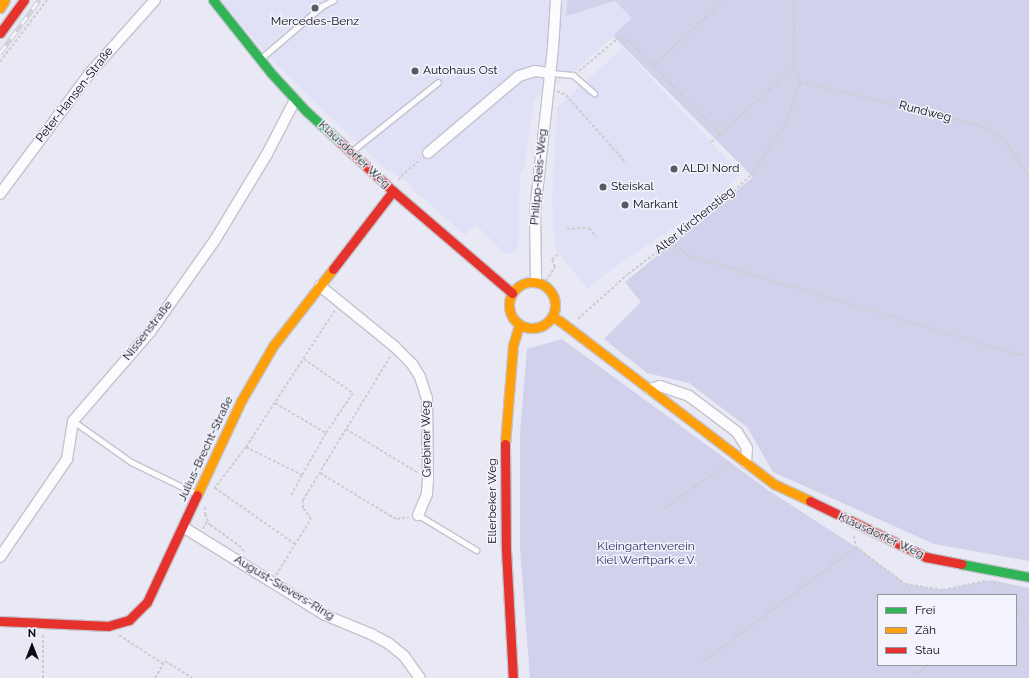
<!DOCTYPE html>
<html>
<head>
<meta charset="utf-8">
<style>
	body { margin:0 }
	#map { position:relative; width:1029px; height:678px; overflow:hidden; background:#e9e9f6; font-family:Raleway,sans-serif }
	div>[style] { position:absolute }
	.built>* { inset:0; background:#e0e1f7 }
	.green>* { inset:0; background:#d1d1ec }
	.path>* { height:2px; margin-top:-1px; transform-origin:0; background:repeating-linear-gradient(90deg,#cdcdd0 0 3px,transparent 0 5px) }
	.roads { filter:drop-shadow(1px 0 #c3c3cd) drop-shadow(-1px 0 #c3c3cd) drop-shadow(0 1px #c3c3cd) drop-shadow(0 -1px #c3c3cd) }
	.lane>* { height:5px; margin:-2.5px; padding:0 2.5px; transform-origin:2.5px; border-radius:2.5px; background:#fcfcfe }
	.street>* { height:10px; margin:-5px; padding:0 5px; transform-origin:5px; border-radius:5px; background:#fcfcfe }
	.fast>* { height:9px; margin:-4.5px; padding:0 4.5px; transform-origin:4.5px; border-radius:4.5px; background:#30b455 }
	.slow>* { height:9px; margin:-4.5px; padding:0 4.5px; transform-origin:4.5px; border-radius:4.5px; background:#ff9f0a }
	.slow>.ring { margin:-4.5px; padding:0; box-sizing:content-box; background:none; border:9px solid #ff9f0a; border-radius:50% }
	.jam>* { height:9px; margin:-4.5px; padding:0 4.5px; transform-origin:4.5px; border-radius:4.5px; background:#e5322d }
	.rail>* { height:4.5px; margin-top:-2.25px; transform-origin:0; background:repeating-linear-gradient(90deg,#f2f3fc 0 9px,#d1d1d5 0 18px); box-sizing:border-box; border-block:1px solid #d1d1d5 }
	.dots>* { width:11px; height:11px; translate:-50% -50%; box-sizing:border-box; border:2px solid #f2f3fc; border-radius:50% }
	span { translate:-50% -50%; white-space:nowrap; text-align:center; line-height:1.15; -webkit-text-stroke:3px #f2f3fc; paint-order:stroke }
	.poi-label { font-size:12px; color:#0b0b12 }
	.left { translate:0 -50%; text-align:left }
	.street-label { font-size:12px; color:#0b0b12 }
	.park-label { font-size:12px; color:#342f63 }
	.legend { position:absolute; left:877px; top:594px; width:140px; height:72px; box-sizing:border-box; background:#f2f3fc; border:1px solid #96969e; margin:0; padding:5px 7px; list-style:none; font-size:12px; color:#0b0b12 }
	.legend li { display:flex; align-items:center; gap:8px; height:20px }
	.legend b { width:20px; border:1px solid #96969e }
	.north { position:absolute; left:12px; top:626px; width:40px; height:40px; -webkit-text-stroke:3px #f2f3fc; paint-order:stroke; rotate:0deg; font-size:11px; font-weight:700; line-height:16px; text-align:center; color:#0b0b12 }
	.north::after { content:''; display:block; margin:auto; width:14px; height:18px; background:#0b0b12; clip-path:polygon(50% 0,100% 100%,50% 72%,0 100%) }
</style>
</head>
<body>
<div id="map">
	<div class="built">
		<div style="clip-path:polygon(221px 0,567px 0,566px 16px,615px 1px,633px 18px,577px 69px,534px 100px,525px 164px,520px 177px,518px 250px,506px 255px,476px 225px,465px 235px,412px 189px,412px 185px,383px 167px,274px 63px)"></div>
		<div style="clip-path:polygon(623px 48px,740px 173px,714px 201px,608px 272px,588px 289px,555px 249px,552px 201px,557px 107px)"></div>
	</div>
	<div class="green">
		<div style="clip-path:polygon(567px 0,1029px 0,1029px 561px,934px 544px,773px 472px,747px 427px,689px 383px,647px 373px,604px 339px,641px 302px,625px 282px,753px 177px,613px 36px,632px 18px,615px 1px,566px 16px)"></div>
		<div style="clip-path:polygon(evenodd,562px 339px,768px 490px,856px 547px,905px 584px,943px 590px,991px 580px,1029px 588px,1029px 678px,530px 678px,520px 549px,520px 432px,527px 349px,562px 339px,878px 595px,1016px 595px,1016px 665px,878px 665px,878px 595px)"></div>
	</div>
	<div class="path">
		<div style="left:0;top:62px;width:78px;rotate:-52.8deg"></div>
		<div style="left:653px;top:66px;width:97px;rotate:-42.9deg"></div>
		<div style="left:579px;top:71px;width:50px;rotate:-40.1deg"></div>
		<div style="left:617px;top:39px;width:10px;rotate:6deg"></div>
		<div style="left:627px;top:40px;width:132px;rotate:45.3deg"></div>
		<div style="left:720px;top:134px;width:100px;rotate:-42.2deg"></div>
		<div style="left:800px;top:82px;width:184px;rotate:13.5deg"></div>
		<div style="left:979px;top:125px;width:30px;rotate:30deg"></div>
		<div style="left:1005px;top:140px;width:44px;rotate:57deg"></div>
		<div style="left:557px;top:91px;width:10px;rotate:24deg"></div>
		<div style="left:566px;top:95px;width:91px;rotate:48.6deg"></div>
		<div style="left:711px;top:142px;width:12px;rotate:-42deg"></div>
		<div style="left:399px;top:180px;width:4px;rotate:-63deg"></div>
		<div style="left:401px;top:176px;width:26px;rotate:-40deg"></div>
		<div style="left:567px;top:229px;width:22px;rotate:-3deg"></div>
		<div style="left:589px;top:228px;width:11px;rotate:49deg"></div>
		<div style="left:671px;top:241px;width:21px;rotate:43deg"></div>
		<div style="left:686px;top:255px;width:344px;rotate:16.7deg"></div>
		<div style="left:1015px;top:354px;width:14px;rotate:4deg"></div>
		<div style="left:546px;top:281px;width:17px;rotate:-57deg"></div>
		<div style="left:555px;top:267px;width:8px;rotate:-113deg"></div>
		<div style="left:552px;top:260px;width:8px;rotate:-45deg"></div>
		<div style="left:578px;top:319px;width:67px;rotate:-42deg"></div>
		<div style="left:628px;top:274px;width:114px;rotate:-37.2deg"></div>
		<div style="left:719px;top:205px;width:44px;rotate:-43.2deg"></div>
		<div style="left:751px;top:175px;width:67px;rotate:-56.5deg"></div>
		<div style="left:788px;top:119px;width:39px;rotate:-72deg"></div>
		<div style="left:800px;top:82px;width:16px;rotate:-112deg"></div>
		<div style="left:794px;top:67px;width:67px;rotate:-90deg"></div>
		<div style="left:304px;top:359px;width:60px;rotate:34.8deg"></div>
		<div style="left:353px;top:393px;width:48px;rotate:124deg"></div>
		<div style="left:275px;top:403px;width:59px;rotate:30.5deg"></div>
		<div style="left:326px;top:433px;width:48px;rotate:119.7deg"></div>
		<div style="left:346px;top:429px;width:84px;rotate:31.4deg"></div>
		<div style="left:246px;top:447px;width:63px;rotate:26.6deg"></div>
		<div style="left:302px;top:475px;width:24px;rotate:118deg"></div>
		<div style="left:320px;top:473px;width:81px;rotate:31.3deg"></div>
		<div style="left:389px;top:515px;width:9px;rotate:27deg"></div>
		<div style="left:397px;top:519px;width:12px;rotate:-9deg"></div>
		<div style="left:215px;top:488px;width:98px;rotate:35deg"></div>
		<div style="left:214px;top:489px;width:53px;rotate:-52.7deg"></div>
		<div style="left:246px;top:447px;width:163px;rotate:-57deg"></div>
		<div style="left:205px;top:507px;width:7px;rotate:90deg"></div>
		<div style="left:205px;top:514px;width:12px;rotate:66deg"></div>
		<div style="left:210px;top:525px;width:35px;rotate:35deg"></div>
		<div style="left:239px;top:545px;width:10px;rotate:53deg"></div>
		<div style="left:665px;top:508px;width:78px;rotate:-35.1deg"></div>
		<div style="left:203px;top:529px;width:9px;rotate:-63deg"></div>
		<div style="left:854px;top:536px;width:11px;rotate:80deg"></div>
		<div style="left:856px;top:547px;width:61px;rotate:37.1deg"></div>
		<div style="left:905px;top:584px;width:38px;rotate:9deg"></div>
		<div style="left:943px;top:590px;width:43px;rotate:-12.1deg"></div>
		<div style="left:276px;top:575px;width:66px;rotate:-58deg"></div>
		<div style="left:311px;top:519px;width:14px;rotate:-126deg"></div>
		<div style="left:303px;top:508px;width:8px;rotate:-90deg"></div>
		<div style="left:303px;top:500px;width:170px;rotate:-58.7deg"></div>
		<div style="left:993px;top:582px;width:17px;rotate:50deg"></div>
		<div style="left:1016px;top:610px;width:20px;rotate:49deg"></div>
		<div style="left:119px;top:635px;width:53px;rotate:33.4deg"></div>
		<div style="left:701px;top:663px;width:194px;rotate:-36.8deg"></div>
		<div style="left:43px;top:678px;width:44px;rotate:-90deg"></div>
		<div style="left:155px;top:678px;width:20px;rotate:-60deg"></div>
		<div style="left:165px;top:661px;width:32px;rotate:32deg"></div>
		<div style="left:911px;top:678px;width:21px;rotate:-37deg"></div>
	</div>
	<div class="roads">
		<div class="lane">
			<div style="left:260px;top:59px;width:82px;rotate:-40.5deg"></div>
			<div style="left:322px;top:6px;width:13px;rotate:-27deg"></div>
			<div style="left:550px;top:73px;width:23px;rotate:5deg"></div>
			<div style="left:573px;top:75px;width:28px;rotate:41deg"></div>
			<div style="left:352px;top:151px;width:110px;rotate:-38.7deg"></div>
			<div style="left:73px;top:421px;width:71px;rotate:35.3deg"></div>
			<div style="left:131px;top:462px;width:73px;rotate:25.9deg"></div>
			<div style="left:418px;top:515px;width:68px;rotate:31.1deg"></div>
		</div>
		<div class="street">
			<div style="left:428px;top:153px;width:119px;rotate:-40.2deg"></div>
			<div style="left:519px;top:76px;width:17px;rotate:-17deg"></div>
			<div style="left:535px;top:71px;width:15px;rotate:8deg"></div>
			<div style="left:0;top:194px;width:149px;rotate:-53.4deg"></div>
			<div style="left:89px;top:74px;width:99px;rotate:-48.3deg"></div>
			<div style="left:536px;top:282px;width:71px;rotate:-90.8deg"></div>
			<div style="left:535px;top:211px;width:164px;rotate:-83.7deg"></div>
			<div style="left:553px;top:48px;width:48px;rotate:-86.4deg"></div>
			<div style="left:320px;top:286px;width:97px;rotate:39.1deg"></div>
			<div style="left:395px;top:347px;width:24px;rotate:45deg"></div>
			<div style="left:412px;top:364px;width:15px;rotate:58deg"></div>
			<div style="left:420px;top:377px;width:22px;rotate:72deg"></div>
			<div style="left:427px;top:398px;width:81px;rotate:89.3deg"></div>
			<div style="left:428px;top:479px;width:15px;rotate:94deg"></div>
			<div style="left:427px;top:494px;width:23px;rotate:113deg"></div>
			<div style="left:649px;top:389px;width:11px;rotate:-15deg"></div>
			<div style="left:660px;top:386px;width:31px;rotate:19deg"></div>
			<div style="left:689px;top:396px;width:60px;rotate:36.9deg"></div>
			<div style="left:737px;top:432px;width:19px;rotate:58deg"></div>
			<div style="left:747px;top:448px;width:15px;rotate:94deg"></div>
			<div style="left:183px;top:527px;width:167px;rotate:31.8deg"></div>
			<div style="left:325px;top:615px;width:50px;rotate:22.4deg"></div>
			<div style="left:371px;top:634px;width:19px;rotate:28deg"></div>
			<div style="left:388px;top:643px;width:21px;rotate:39deg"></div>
			<div style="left:404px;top:656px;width:27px;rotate:54deg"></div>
			<div style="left:0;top:557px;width:119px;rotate:-55.6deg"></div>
			<div style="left:67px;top:459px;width:38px;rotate:-81deg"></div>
			<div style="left:73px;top:421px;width:118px;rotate:-49.1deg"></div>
			<div style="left:150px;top:332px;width:113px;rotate:-54.8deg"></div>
			<div style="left:215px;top:240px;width:100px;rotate:-58.8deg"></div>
			<div style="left:267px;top:154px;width:61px;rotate:-62.6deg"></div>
		</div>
		<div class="fast">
			<div style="left:213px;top:0;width:93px;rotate:51.5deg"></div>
			<div style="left:271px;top:73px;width:52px;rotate:47.4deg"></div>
			<div style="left:306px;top:111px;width:46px;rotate:42.4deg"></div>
			<div style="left:961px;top:564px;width:69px;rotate:10.8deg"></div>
		</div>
		<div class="slow">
			<div style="left:0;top:8px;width:9px;rotate:-58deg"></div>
			<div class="ring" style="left:509px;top:282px;width:37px;height:37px"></div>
			<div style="left:552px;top:317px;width:9px;rotate:27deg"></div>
			<div style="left:560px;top:321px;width:269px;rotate:37.3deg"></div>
			<div style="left:774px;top:484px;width:40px;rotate:25deg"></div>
			<div style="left:505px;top:444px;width:99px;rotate:-85.4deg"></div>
			<div style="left:513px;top:345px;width:21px;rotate:-73deg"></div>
			<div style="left:197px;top:495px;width:104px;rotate:-64.9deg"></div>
			<div style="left:241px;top:401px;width:64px;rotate:-59.8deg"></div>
			<div style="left:273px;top:346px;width:98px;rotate:-52.1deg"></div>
		</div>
		<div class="jam">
			<div style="left:0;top:33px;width:41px;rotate:-54deg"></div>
			<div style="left:340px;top:142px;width:72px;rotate:42.8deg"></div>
			<div style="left:393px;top:191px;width:157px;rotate:40.6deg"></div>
			<div style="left:333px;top:269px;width:98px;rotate:-52.4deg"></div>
			<div style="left:505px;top:444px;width:106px;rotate:89.5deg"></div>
			<div style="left:506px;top:550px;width:128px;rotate:86.9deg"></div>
			<div style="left:810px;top:501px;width:129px;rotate:25.8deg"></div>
			<div style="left:926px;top:557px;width:36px;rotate:11deg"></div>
			<div style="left:0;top:621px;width:108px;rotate:2.7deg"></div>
			<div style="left:108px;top:626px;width:22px;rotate:-16deg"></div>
			<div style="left:129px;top:620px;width:25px;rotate:-45deg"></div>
			<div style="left:147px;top:602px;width:118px;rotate:-65deg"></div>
		</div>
	</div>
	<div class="rail">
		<div style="left:0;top:53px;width:66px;rotate:-53.7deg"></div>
	</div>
	<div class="dots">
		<div style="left:315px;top:8px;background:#595962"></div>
		<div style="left:415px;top:71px;background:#595962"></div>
		<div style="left:674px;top:169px;background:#595962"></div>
		<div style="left:603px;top:187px;background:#595962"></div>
		<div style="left:625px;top:205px;background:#595962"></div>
	</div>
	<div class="poi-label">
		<span style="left:315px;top:22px">Mercedes-Benz</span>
		<span class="left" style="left:423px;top:71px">Autohaus Ost</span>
		<span class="left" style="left:682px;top:169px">ALDI Nord</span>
		<span class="left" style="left:611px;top:187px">Steiskal</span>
		<span class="left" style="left:633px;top:205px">Markant</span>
	</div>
	<div class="street-label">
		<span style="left:75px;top:95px;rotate:-52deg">Peter-Hansen-Straße</span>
		<span style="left:925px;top:112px;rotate:14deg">Rundweg</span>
		<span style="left:354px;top:155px;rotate:43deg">Klausdorfer Weg</span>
		<span style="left:539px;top:177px;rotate:-85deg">Philipp-Reis-Weg</span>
		<span style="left:695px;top:221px;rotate:-39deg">Alter Kirchenstieg</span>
		<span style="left:148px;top:331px;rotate:-52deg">Nissenstraße</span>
		<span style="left:427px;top:439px;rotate:-91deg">Grebiner Weg</span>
		<span style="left:206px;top:449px;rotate:-65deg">Julius-Brecht-Straße</span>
		<span style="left:493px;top:501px;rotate:-90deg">Ellerbeker Weg</span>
		<span style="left:881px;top:536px;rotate:25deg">Klausdorfer Weg</span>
		<span style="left:284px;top:588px;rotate:31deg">August-Sievers-Ring</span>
	</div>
	<div class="park-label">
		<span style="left:646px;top:554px">Kleingartenverein<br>Kiel Werftpark e.V.</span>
	</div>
	<ul class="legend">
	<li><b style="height:5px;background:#30b455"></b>Frei</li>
	<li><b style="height:5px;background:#ff9f0a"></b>Zäh</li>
	<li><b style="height:5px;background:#e5322d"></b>Stau</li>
	</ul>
	<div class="north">N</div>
</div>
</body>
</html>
